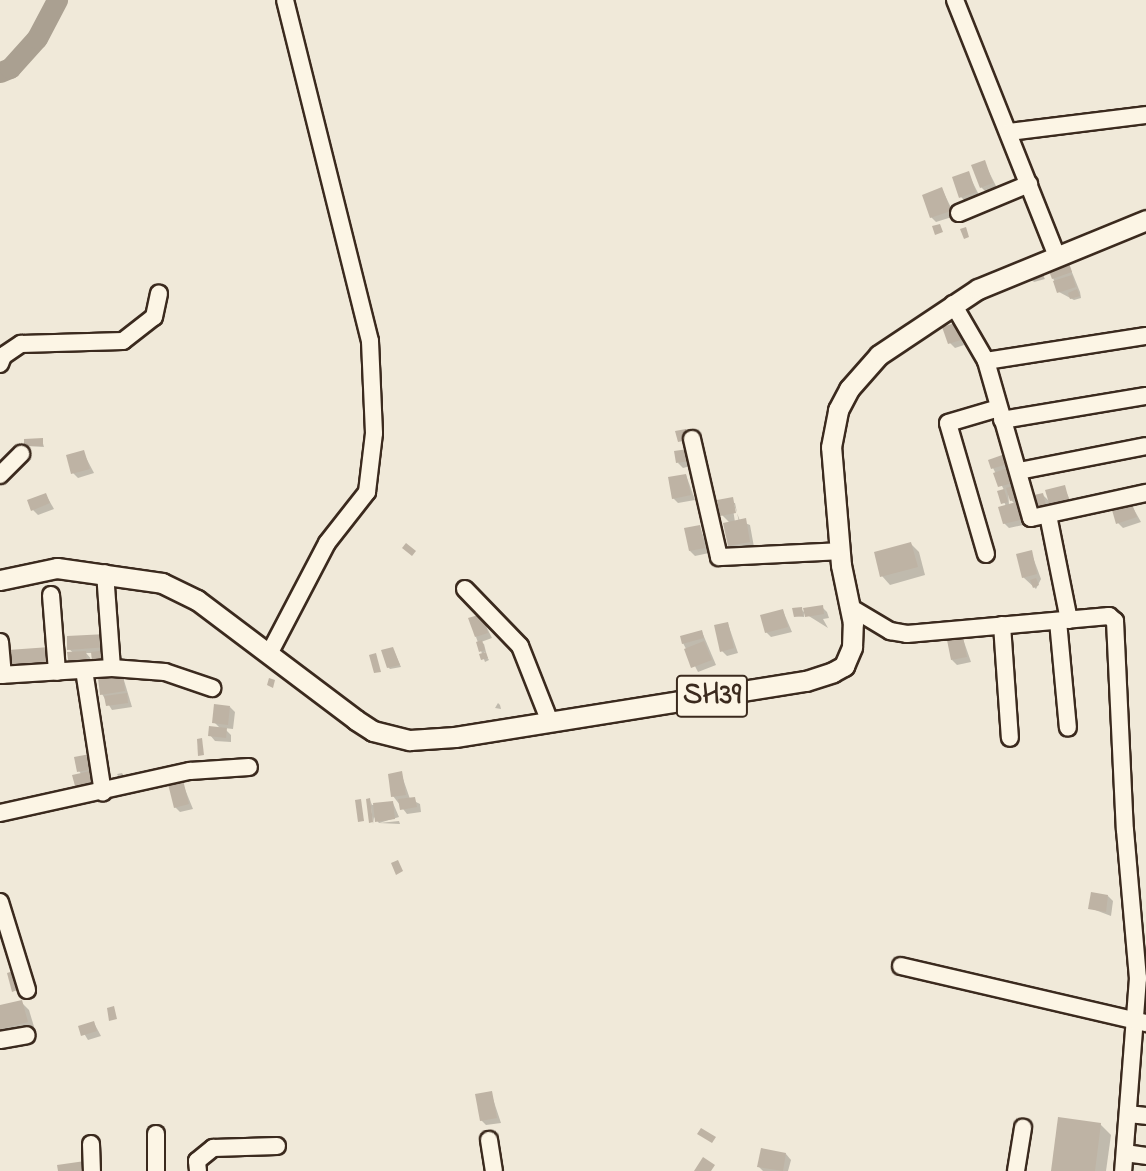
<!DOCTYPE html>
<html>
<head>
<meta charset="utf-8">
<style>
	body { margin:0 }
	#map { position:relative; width:1146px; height:1171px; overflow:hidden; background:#f0e9d9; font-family:"Indie Flower",sans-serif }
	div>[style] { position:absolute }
	.shadow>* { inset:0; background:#0003 }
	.river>* { height:21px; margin:-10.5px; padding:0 10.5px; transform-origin:10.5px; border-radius:10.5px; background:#aaa091 }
	.building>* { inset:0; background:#beb3a4 }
	.roads { filter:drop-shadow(2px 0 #3b2a1e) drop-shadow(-2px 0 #3b2a1e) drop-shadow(0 2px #3b2a1e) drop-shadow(0 -2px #3b2a1e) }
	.minor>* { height:16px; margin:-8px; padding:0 8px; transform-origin:8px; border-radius:8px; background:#fcf5e5 }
	.major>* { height:19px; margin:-9.5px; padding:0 9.5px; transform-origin:9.5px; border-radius:9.5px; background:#fcf5e5 }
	span { translate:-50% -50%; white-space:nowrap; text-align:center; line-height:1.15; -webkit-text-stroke:5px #fcf5e5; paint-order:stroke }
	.shield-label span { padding:2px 5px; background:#fcf5e5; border:2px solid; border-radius:5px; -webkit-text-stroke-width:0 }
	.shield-label { font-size:30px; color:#3b2a1e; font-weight:700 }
</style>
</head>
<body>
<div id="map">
	<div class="shadow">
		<div style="clip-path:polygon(984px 162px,997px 188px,986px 192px,981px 187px)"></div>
		<div style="clip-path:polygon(968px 173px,980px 197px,966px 202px,961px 197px)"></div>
		<div style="clip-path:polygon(942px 189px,955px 216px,936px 222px,931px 217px)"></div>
		<div style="clip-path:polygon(1069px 265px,1080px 292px,1081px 298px,1074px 300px,1059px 292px,1053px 278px)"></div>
		<div style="clip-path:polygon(1041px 272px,1045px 279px,1034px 282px,1032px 280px)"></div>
		<div style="clip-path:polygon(954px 325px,964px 345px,955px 348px,950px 343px)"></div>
		<div style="clip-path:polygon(42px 440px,44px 447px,26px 446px)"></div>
		<div style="clip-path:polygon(687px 451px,694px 465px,683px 468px,678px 463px)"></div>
		<div style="clip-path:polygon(83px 452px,94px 473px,78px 478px,73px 473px)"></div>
		<div style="clip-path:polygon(evenodd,1005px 456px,1028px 524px,1009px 528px,1004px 523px,1006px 506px,999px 492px,1004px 490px,993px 468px,1005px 456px,1008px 488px,1011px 500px,1015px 504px,1009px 505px,1008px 488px)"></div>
		<div style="clip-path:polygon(686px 475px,695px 500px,678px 503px,673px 498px)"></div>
		<div style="clip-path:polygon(1064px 487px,1074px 509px,1057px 514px,1049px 505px,1051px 515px,1045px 516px,1042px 494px,1051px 503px)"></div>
		<div style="clip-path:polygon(46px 495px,54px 509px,38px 515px,33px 510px)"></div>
		<div style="clip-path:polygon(evenodd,732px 499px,740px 521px,750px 525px,754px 547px,734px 550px,729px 545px,730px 523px,722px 515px,732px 499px,732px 503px,735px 503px,739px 522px,735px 522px,732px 503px)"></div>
		<div style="clip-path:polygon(1132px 506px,1141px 522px,1123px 528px,1118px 523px)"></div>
		<div style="clip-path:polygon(700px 527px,709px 553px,695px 556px,690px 551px)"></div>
		<div style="clip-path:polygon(911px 544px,919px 552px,925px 575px,890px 585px,882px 576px)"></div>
		<div style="clip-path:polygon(1031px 552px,1041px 579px,1036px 589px,1023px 577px)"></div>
		<div style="clip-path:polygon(822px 607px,827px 612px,829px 618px,823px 619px,828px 628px,804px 613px,804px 617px,795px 616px,801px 609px,806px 614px)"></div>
		<div style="clip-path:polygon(783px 611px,792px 632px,771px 637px,766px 632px)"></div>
		<div style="clip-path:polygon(481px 616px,492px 638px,481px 642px,484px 644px,486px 652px,484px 652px,489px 660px,485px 662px,476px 637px)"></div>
		<div style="clip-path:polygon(728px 624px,738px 653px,727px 656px,722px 651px)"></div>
		<div style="clip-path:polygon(702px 632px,716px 665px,698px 672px,683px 643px)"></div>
		<div style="clip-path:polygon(evenodd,106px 636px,111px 657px,98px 666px,90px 658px,91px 669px,69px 649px,106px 636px,86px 653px,92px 653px,93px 661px,86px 653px)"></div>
		<div style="clip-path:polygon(963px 639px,971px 662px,957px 665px,952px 660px)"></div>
		<div style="clip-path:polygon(50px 649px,59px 671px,19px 674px,11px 666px)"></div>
		<div style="clip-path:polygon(394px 651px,401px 667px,390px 669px,388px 667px)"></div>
		<div style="clip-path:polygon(123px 677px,132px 707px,112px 710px,102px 694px)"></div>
		<div style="clip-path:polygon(498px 703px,500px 705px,501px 709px,495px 708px)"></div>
		<div style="clip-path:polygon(230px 707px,235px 712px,233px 729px,224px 728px,231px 735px,231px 742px,215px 741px,210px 735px,221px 729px,214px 722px)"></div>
		<div style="clip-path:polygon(89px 756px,101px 786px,81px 790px,76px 785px,82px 775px,79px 771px)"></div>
		<div style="clip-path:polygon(122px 773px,125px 778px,120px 779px,117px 774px)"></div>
		<div style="clip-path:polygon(401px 773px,410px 799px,420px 804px,421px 812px,407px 814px,393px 796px)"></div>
		<div style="clip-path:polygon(182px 782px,193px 809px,180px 812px,175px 807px)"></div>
		<div style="clip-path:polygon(370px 800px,372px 805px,393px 803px,399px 817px,379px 823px,374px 817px,373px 824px)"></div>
		<div style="clip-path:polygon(399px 821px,400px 824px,379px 823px)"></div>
		<div style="clip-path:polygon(1108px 896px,1113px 901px,1111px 916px,1090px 908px)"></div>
		<div style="clip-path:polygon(21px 1002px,29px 1010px,35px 1030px,6px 1037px,0 1031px,0 1007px)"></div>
		<div style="clip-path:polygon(94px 1023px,101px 1036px,88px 1040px,80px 1027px)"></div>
		<div style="clip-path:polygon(491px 1093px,501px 1123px,486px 1125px,481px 1120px)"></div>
		<div style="clip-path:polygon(1100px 1124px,1111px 1135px,1106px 1171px,1052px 1171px)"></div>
		<div style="clip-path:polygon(786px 1154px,791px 1160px,788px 1171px,763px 1171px,759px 1167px)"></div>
	</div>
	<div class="river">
		<div style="left:0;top:72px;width:11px;rotate:-22deg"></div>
		<div style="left:10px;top:68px;width:40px;rotate:-48deg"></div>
		<div style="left:37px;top:38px;width:43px;rotate:-62.2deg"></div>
	</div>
	<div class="building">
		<div style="clip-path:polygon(985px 160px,993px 183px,980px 188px,971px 165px)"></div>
		<div style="clip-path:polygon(969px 171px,976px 192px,959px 198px,952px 177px)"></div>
		<div style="clip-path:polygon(942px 187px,951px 211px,930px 218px,922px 195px)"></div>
		<div style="clip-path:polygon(940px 224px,943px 232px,935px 235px,932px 226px)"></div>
		<div style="clip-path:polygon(966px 227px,969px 237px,964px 239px,960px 229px)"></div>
		<div style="clip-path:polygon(1069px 263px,1072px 272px,1052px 279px,1049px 271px)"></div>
		<div style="clip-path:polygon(1041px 270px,1044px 277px,1031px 281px,1028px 274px)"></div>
		<div style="clip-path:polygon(1072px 275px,1076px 287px,1057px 293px,1053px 281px)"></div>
		<div style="clip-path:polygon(1077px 289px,1080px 296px,1070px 299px,1068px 293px)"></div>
		<div style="clip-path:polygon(955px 323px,961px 340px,948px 344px,942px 327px)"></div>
		<div style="clip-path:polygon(686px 429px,688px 440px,678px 442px,675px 431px)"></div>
		<div style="clip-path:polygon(43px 438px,43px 446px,24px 446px,24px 439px)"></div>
		<div style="clip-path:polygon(688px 449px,690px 461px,676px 463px,674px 451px)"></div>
		<div style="clip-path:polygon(84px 450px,90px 469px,71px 474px,66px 455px)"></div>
		<div style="clip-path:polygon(1005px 454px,1008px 464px,991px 469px,988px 460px)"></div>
		<div style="clip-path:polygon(1008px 468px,1012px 483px,998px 487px,993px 473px)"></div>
		<div style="clip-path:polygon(686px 474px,691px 495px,672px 499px,668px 477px)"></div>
		<div style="clip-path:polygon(1065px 485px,1070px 504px,1051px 510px,1045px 490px)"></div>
		<div style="clip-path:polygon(1013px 486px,1017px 499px,1010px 501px,1006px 488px)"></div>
		<div style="clip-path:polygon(1004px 489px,1008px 502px,1001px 504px,997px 491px)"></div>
		<div style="clip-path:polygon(46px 493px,50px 503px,31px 511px,27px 500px)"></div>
		<div style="clip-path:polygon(1043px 493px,1047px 510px,1038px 512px,1034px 495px)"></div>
		<div style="clip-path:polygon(733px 497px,736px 513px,720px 516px,717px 500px)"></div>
		<div style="clip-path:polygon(1020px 501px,1024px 519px,1003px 524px,998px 507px)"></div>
		<div style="clip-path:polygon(1132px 504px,1137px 517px,1116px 524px,1112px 510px)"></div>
		<div style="clip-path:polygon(746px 518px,750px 542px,728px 546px,723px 523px)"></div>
		<div style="clip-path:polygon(700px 525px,705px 548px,689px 551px,684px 528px)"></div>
		<div style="clip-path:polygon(911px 542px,918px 567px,880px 577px,874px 552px)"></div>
		<div style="clip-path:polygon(406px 543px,416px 551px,412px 556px,402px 548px)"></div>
		<div style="clip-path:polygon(1032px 550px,1037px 574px,1022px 578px,1016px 554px)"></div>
		<div style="clip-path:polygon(1036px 578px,1039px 585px,1033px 588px,1030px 580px)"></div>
		<div style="clip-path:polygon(823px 605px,824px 614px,805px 617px,803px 608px)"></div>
		<div style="clip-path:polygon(802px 607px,803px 616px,794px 617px,792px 608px)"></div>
		<div style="clip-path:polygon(783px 609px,788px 627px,765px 633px,760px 615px)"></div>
		<div style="clip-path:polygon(482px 614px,488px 633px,475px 637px,468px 618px)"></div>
		<div style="clip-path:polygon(728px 622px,734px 648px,720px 652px,714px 625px)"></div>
		<div style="clip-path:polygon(702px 630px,704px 638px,682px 644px,680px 636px)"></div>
		<div style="clip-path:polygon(107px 634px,108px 647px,67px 650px,67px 636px)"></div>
		<div style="clip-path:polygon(963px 637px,967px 657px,951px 660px,947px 640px)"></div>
		<div style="clip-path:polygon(482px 640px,485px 650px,479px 652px,476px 642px)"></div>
		<div style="clip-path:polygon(704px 641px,712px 660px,691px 668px,684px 649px)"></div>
		<div style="clip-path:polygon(50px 647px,51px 663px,9px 666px,8px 650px)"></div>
		<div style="clip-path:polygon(393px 647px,400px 665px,387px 668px,381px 650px)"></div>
		<div style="clip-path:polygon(107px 650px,108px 660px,92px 662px,91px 652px)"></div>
		<div style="clip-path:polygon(86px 651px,87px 664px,69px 666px,67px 652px)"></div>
		<div style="clip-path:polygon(486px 652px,488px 658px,481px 660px,479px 654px)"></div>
		<div style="clip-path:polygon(376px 653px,381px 672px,374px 673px,369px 655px)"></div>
		<div style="clip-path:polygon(123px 675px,125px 691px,100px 695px,98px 678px)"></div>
		<div style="clip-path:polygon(269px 678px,275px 680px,273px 688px,267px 685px)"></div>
		<div style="clip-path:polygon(127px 693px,128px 703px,106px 706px,104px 696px)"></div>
		<div style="clip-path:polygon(214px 704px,230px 706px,228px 725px,212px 723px)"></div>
		<div style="clip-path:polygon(209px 726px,227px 728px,226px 738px,208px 736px)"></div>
		<div style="clip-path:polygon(202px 738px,204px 755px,198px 756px,197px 739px)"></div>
		<div style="clip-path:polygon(90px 754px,93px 769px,77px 772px,74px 757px)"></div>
		<div style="clip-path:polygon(95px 770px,97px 781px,75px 786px,72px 775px)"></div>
		<div style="clip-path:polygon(402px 771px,406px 795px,391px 797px,388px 774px)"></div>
		<div style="clip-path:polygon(183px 780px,189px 804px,174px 808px,168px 784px)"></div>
		<div style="clip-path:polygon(415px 797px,417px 807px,400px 810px,398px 799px)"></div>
		<div style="clip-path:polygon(370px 798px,373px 822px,369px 823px,366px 799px)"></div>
		<div style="clip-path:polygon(361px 799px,364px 821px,358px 822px,355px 800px)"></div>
		<div style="clip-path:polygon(393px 801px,395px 819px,375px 822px,373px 803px)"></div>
		<div style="clip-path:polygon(398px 860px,403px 871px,396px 875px,391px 863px)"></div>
		<div style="clip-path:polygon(1091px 892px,1108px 895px,1106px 912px,1088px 909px)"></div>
		<div style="clip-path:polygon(17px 970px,23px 988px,12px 992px,7px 973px)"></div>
		<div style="clip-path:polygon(22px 1000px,28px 1022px,0 1029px,0 1005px)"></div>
		<div style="clip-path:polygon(114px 1006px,117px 1019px,109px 1021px,107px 1008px)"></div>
		<div style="clip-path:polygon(94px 1021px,97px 1031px,81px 1036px,78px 1026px)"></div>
		<div style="clip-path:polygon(492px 1091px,497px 1118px,480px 1121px,475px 1094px)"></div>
		<div style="clip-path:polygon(1058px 1117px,1101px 1123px,1095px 1171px,1051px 1171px)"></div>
		<div style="clip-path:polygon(701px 1128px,716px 1137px,712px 1143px,697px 1134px)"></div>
		<div style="clip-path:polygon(761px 1148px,786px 1153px,783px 1171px,757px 1167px)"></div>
		<div style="clip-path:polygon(703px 1157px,715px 1165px,711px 1171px,694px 1171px)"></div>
		<div style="clip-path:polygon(85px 1161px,86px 1171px,58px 1171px,57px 1165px)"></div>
	</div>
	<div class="roads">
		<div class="minor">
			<div style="left:955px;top:0;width:276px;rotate:68.3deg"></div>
			<div style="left:1009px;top:132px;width:138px;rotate:-7.1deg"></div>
			<div style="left:959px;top:213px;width:76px;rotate:-22.5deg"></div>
			<div style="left:953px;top:304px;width:66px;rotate:59.9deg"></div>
			<div style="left:986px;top:361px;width:163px;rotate:74deg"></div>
			<div style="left:1031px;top:518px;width:118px;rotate:-12.3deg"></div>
			<div style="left:986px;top:361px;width:162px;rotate:-8.9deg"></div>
			<div style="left:0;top:364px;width:9px;rotate:-69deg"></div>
			<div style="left:3px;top:356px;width:22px;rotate:-34deg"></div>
			<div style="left:21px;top:344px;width:102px;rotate:-1.7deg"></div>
			<div style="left:123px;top:341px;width:39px;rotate:-38deg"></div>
			<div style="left:154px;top:317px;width:24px;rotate:-78deg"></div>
			<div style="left:1002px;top:420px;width:146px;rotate:-9.5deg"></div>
			<div style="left:692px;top:439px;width:121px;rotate:77.1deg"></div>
			<div style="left:719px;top:557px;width:121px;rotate:-2.8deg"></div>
			<div style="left:1019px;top:471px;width:129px;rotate:-11.1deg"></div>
			<div style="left:0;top:475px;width:30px;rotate:-45deg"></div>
			<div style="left:1048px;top:515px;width:107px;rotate:78.7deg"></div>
			<div style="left:986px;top:554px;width:136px;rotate:-106.2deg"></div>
			<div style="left:948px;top:423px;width:53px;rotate:-16.4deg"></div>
			<div style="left:465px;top:589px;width:79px;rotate:46deg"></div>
			<div style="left:520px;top:646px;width:82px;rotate:68.5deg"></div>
			<div style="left:51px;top:595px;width:77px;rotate:85.5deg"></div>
			<div style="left:850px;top:607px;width:47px;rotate:31deg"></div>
			<div style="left:890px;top:631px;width:17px;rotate:10deg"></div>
			<div style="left:907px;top:634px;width:203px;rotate:-5.1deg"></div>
			<div style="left:1109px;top:616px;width:8px;rotate:40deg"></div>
			<div style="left:1115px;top:621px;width:209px;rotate:87.3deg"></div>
			<div style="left:1125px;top:830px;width:149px;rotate:85deg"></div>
			<div style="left:1138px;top:978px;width:194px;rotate:94.4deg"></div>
			<div style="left:1058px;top:621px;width:107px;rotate:84.7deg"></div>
			<div style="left:1002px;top:625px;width:113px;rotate:86deg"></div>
			<div style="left:0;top:642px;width:33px;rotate:85deg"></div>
			<div style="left:269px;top:654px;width:125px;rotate:-62.4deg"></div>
			<div style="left:327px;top:543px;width:65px;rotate:-51.9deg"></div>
			<div style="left:367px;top:492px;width:59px;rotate:-83.2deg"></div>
			<div style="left:374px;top:433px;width:92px;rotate:-92.5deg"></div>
			<div style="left:370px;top:341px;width:351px;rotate:-104deg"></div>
			<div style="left:112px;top:668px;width:53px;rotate:4.3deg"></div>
			<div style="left:165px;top:672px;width:50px;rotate:18.8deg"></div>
			<div style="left:84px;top:670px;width:124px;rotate:81.2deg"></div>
			<div style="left:0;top:675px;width:112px;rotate:-3.6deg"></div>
			<div style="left:112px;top:668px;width:95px;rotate:-94.2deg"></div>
			<div style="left:0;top:813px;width:195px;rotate:-12.5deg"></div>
			<div style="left:190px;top:771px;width:59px;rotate:-3.9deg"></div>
			<div style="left:0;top:902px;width:92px;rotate:72.9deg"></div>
			<div style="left:901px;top:966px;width:252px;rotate:13.1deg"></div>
			<div style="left:0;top:1040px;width:27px;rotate:-10deg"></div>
			<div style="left:1128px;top:1114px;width:18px;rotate:6deg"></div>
			<div style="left:489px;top:1140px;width:31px;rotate:81deg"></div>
			<div style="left:91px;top:1144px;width:27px;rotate:88deg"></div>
			<div style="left:1125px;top:1153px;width:21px;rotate:8deg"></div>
			<div style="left:156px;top:1171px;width:37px;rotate:-90deg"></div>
			<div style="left:198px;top:1171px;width:10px;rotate:-96deg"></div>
			<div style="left:197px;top:1161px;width:21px;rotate:-39deg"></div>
			<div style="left:213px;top:1148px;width:64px;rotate:-1.8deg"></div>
			<div style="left:1016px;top:1171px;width:44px;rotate:-80.8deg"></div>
		</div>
		<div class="major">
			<div style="left:0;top:580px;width:58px;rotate:-11.9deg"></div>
			<div style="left:57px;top:568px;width:106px;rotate:8.1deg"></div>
			<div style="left:162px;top:583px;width:39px;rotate:26deg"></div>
			<div style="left:197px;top:600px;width:199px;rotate:37deg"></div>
			<div style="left:356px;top:720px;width:20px;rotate:33deg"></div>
			<div style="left:373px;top:731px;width:38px;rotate:14deg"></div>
			<div style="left:410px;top:740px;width:45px;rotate:-3.8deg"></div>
			<div style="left:455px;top:737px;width:355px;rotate:-9.1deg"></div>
			<div style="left:806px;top:681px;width:28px;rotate:-18deg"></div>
			<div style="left:833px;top:672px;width:13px;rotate:-29deg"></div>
			<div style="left:844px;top:666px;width:21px;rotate:-67deg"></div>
			<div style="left:852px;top:647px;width:24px;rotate:-88deg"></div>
			<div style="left:853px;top:623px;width:59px;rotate:-101.7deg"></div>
			<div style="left:841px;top:565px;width:118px;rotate:-94.8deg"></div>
			<div style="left:831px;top:447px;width:38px;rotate:-79deg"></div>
			<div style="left:838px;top:410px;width:24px;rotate:-62deg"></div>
			<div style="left:849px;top:389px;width:45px;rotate:-48.6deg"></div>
			<div style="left:879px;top:355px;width:119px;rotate:-33.7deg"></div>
			<div style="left:978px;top:289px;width:182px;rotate:-22.3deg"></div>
		</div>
	</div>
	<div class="shield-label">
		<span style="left:712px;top:696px">SH39</span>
	</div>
</div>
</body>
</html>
